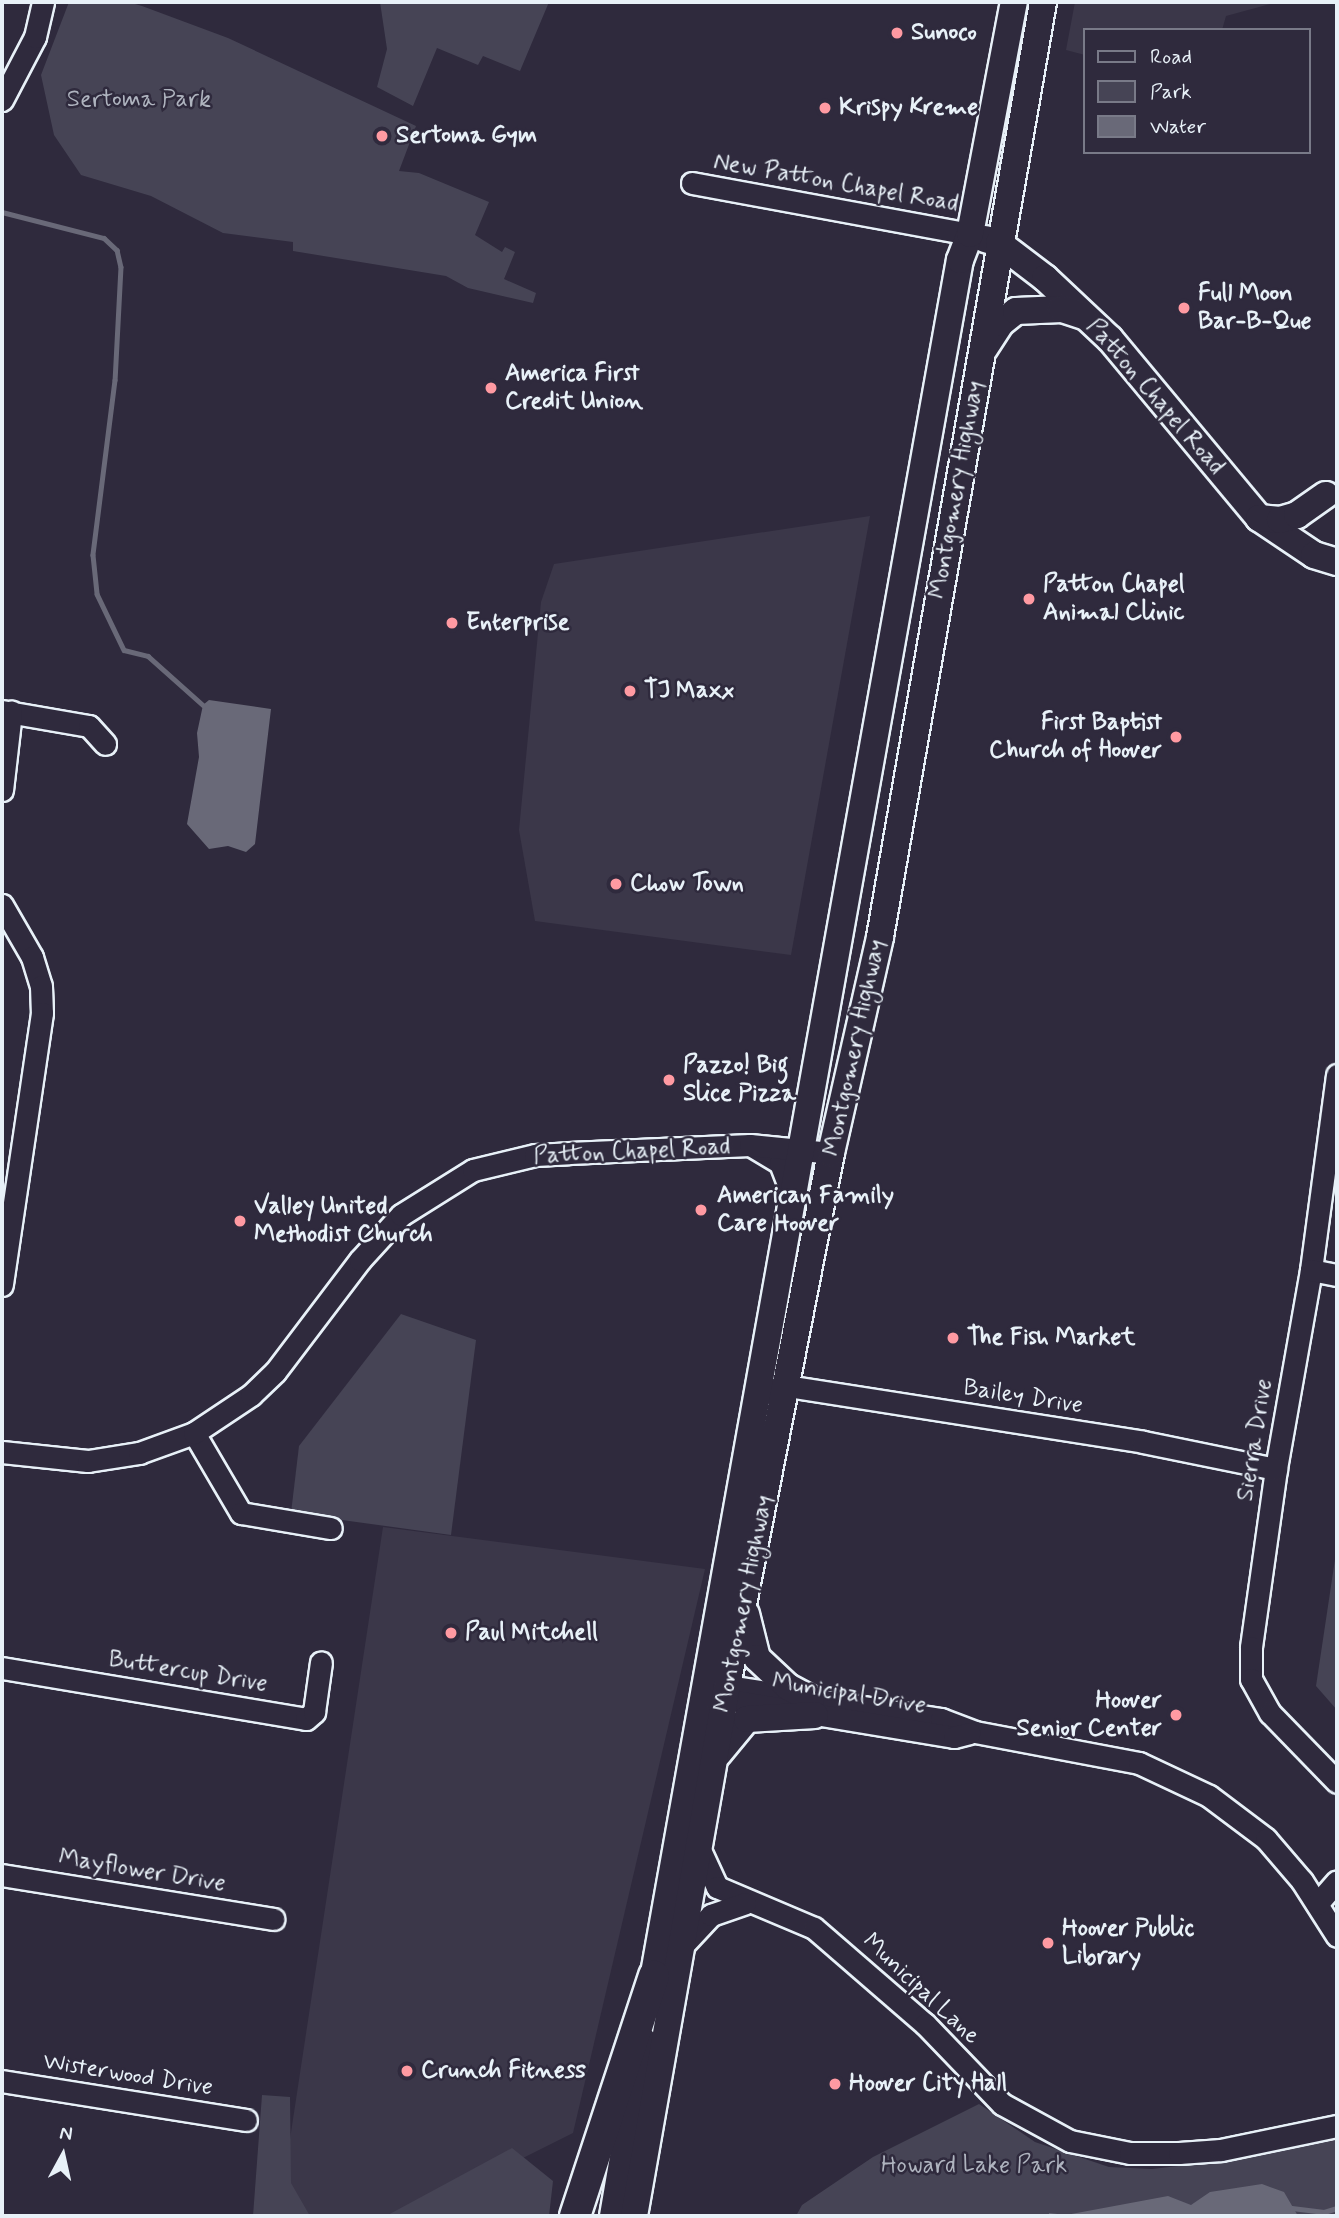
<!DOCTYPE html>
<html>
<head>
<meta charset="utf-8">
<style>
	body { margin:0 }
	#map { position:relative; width:1339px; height:2218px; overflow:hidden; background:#2f2a3d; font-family:Mynerve,sans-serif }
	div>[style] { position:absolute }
	.built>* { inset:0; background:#3b3749 }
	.green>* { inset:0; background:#464455 }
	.water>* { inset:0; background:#696978 }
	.stream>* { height:4.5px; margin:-2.25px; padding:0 2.25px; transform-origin:2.25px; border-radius:2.25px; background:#696978 }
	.roads { filter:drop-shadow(2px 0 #e8f1f8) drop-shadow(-2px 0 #e8f1f8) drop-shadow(0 2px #e8f1f8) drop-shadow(0 -2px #e8f1f8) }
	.minor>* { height:21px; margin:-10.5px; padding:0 10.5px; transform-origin:10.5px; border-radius:10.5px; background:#2f2a3d }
	.major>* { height:26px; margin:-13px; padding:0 13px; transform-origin:13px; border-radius:13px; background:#2f2a3d }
	.highway>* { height:30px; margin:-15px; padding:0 15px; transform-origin:15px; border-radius:15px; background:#2f2a3d }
	.dots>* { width:19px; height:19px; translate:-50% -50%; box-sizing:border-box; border:4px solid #2f2a3d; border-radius:50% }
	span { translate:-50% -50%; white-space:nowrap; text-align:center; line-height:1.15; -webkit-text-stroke:5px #2f2a3d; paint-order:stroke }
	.poi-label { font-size:24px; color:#e8f1f8; font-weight:700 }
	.left { translate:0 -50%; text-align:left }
	.right { translate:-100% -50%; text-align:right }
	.park-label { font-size:24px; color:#afb4bf }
	.street-label { font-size:24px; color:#e8f1f8 }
	.frame { position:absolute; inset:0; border:4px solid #e8f1f8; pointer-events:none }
	.legend { position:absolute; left:1083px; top:28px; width:228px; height:126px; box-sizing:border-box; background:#2f2a3d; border:2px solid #797a88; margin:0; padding:9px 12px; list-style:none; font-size:21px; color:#e8f1f8 }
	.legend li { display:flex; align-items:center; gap:14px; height:35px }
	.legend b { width:35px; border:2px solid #797a88 }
	.north { position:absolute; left:28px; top:2120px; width:70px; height:70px; -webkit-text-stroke:5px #2f2a3d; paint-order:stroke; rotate:8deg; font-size:19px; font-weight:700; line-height:28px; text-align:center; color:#e8f1f8 }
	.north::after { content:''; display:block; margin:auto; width:24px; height:32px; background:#e8f1f8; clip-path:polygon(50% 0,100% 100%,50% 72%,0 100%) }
</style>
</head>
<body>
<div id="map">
	<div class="built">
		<div style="clip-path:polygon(1075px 2px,1278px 2px,1226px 16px,1222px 30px,1085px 30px,1085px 55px,1066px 50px)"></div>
		<div style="clip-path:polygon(870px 516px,791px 955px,535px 921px,519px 830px,541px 602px,554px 564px)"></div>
		<div style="clip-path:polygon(383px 1527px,705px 1569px,573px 2133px,407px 2216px,302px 2216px,283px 2185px)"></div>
	</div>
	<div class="green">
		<div style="clip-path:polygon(69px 2px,128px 2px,142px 6px,228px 38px,416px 126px,399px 171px,419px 173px,489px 202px,475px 235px,502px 252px,505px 247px,515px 252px,504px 279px,536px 293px,533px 303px,468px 288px,446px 276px,293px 251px,293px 242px,223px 233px,151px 196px,81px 175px,54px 135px,41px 75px)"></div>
		<div style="clip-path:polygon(380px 2px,549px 2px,520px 71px,483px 56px,478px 65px,437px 48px,413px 106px,377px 87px,387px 49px)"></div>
		<div style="clip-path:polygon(401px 1314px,476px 1340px,451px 1535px,291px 1513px,299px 1446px)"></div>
		<div style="clip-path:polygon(1337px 1546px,1337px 1710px,1316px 1686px)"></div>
		<div style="clip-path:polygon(262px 2095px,290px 2097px,291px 2183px,310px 2216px,253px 2216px)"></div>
		<div style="clip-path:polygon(979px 2104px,1035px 2142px,1109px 2167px,1152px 2169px,1240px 2159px,1337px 2140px,1337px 2216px,796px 2216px,802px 2205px,873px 2157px)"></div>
		<div style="clip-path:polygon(512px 2148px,553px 2181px,549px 2216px,386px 2216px)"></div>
	</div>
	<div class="water">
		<div style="clip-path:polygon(209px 700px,271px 709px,255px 844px,246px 852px,228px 846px,209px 849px,187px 824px,199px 757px,197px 733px,203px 705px)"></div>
		<div style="clip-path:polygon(1262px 2184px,1284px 2192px,1298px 2216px,1049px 2216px,1049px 2213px,1066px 2215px,1168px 2196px,1191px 2205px,1210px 2192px)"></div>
	</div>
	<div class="stream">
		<div style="left:2px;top:212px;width:105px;rotate:14.3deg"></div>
		<div style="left:104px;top:238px;width:18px;rotate:43deg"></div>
		<div style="left:117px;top:250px;width:17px;rotate:77deg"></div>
		<div style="left:121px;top:267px;width:113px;rotate:93deg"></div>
		<div style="left:115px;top:380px;width:176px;rotate:97.2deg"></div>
		<div style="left:93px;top:555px;width:39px;rotate:84deg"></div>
		<div style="left:97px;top:594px;width:62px;rotate:64.3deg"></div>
		<div style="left:124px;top:650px;width:25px;rotate:14deg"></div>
		<div style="left:148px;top:656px;width:74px;rotate:41.7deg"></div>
		<div style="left:1292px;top:2208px;width:32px;rotate:7deg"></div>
		<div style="left:1324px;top:2212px;width:14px;rotate:-17deg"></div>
	</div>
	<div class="roads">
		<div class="minor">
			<div style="left:2px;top:100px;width:71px;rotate:-62.4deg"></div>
			<div style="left:35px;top:37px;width:36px;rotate:-77deg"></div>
			<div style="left:692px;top:183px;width:283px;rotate:10.4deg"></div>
			<div style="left:2px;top:711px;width:88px;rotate:9.8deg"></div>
			<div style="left:89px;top:726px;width:24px;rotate:48deg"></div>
			<div style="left:2px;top:790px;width:79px;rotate:-83.4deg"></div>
			<div style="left:2px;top:905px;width:60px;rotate:60deg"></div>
			<div style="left:32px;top:957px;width:30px;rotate:73deg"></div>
			<div style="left:41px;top:986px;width:27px;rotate:88deg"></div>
			<div style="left:42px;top:1013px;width:275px;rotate:98.4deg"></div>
			<div style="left:1337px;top:1075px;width:197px;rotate:97.6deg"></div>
			<div style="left:1311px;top:1270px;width:202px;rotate:100deg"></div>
			<div style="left:1276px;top:1469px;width:180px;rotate:98deg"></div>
			<div style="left:1251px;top:1647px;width:32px;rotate:90deg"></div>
			<div style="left:1251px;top:1679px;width:39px;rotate:61deg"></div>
			<div style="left:1270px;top:1713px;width:96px;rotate:45.8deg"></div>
			<div style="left:752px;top:1146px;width:33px;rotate:31deg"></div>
			<div style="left:780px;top:1163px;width:36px;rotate:69deg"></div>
			<div style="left:1311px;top:1270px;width:26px;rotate:11deg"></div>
			<div style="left:770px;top:1390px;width:17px;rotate:-13deg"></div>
			<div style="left:787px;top:1386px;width:360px;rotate:8.9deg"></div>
			<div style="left:1143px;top:1442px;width:136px;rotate:11.5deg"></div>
			<div style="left:194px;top:1433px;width:93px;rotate:59.6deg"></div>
			<div style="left:241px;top:1513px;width:91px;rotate:9.5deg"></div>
			<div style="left:2px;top:1452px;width:86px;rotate:6deg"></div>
			<div style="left:88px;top:1461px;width:52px;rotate:-8.9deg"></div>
			<div style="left:139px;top:1453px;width:59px;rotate:-20deg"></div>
			<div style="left:194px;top:1433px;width:69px;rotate:-33.7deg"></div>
			<div style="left:251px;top:1395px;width:33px;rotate:-44deg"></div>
			<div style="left:275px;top:1372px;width:141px;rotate:-52.8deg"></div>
			<div style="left:360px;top:1260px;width:61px;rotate:-47.7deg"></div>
			<div style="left:401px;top:1215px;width:85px;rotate:-32deg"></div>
			<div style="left:473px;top:1170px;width:64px;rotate:-13.6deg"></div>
			<div style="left:535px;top:1155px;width:34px;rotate:-3deg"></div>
			<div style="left:569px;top:1153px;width:181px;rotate:-2.5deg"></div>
			<div style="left:750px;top:1145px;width:81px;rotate:5.6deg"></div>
			<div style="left:2px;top:1668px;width:308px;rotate:9.5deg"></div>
			<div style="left:306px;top:1719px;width:11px;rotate:-41deg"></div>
			<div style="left:314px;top:1712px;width:50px;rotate:-82deg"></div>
			<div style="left:712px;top:1691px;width:16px;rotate:-18deg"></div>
			<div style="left:727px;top:1686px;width:217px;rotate:8.8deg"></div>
			<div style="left:941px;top:1719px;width:36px;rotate:21deg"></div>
			<div style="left:975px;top:1732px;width:167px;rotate:10.7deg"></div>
			<div style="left:1139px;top:1763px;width:77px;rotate:25.2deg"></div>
			<div style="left:1209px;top:1796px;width:71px;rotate:37deg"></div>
			<div style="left:1266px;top:1839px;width:55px;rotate:49.4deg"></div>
			<div style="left:1302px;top:1881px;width:65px;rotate:57.5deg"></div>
			<div style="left:712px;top:1697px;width:245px;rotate:9.4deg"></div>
			<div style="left:954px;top:1737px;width:16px;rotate:-14deg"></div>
			<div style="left:700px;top:1850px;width:41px;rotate:65.3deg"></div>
			<div style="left:717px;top:1887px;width:105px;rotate:22.9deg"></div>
			<div style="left:814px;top:1928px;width:147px;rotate:40.9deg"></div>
			<div style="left:925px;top:2024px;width:111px;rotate:46.1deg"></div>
			<div style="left:1002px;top:2104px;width:77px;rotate:28.6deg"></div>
			<div style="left:1070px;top:2141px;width:61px;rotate:11.3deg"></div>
			<div style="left:1130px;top:2153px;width:49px"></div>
			<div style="left:1179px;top:2153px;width:42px;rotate:-4.1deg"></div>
			<div style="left:1221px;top:2150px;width:118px;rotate:-11.7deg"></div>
			<div style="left:2px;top:1875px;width:275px;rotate:9.2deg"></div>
			<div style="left:1317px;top:1904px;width:30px;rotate:-49deg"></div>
			<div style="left:684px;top:1944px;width:40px;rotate:-47deg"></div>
			<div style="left:711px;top:1915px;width:36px;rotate:-19deg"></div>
			<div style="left:2px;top:2081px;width:247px;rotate:9.1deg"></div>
		</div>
		<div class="major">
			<div style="left:985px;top:239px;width:15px;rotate:16deg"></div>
			<div style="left:999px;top:243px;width:58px;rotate:37.3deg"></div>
			<div style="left:1045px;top:278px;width:89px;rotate:43.2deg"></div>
			<div style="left:1110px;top:339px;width:233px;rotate:50.2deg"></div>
			<div style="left:1259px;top:518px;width:66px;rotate:33.9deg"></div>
			<div style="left:1314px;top:555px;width:24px;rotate:17deg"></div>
			<div style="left:984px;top:349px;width:31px;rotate:-57deg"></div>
			<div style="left:1001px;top:323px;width:19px;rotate:-39deg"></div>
			<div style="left:1016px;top:311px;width:46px;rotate:-2.5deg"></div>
			<div style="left:1062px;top:309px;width:23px;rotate:18deg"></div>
			<div style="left:1259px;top:518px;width:21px;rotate:5deg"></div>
			<div style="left:1280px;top:520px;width:18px;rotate:-16deg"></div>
			<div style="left:1297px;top:515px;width:35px;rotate:-35deg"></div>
			<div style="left:746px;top:1614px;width:45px;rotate:76deg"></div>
			<div style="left:757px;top:1658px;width:42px;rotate:43.1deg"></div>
			<div style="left:788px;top:1687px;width:26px;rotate:28deg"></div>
			<div style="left:718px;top:1754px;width:45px;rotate:-50.4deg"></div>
			<div style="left:747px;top:1719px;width:68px;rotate:-3.4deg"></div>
			<div style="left:650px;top:1996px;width:1763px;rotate:-79.88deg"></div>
			<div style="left:960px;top:260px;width:28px;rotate:-69deg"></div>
			<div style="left:970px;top:234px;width:236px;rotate:-79.3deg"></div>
			<div style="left:613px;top:2216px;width:178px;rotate:-80.3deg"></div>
			<div style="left:634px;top:2216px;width:538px;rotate:-80.05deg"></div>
			<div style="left:727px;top:1686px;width:543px;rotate:-78.96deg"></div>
			<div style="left:831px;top:1153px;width:221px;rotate:-77.2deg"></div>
			<div style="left:880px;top:937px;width:949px;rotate:-80.11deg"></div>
		</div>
		<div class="highway">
			<div style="left:575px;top:2216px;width:253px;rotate:-71.8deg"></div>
		</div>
	</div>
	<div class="dots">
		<div style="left:897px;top:33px;background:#ff9aa2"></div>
		<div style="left:825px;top:108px;background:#ff9aa2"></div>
		<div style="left:382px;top:136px;background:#ff9aa2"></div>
		<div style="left:1184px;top:308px;background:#ff9aa2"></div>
		<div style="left:491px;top:388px;background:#ff9aa2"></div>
		<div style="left:1029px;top:599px;background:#ff9aa2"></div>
		<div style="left:452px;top:623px;background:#ff9aa2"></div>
		<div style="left:630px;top:691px;background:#ff9aa2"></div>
		<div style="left:1176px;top:737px;background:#ff9aa2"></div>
		<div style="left:616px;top:884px;background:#ff9aa2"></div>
		<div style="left:669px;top:1080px;background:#ff9aa2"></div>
		<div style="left:701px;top:1210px;background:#ff9aa2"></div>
		<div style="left:240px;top:1221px;background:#ff9aa2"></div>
		<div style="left:953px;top:1338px;background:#ff9aa2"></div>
		<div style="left:451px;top:1633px;background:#ff9aa2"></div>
		<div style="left:1176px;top:1715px;background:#ff9aa2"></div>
		<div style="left:1048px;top:1943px;background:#ff9aa2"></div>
		<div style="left:407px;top:2071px;background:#ff9aa2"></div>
		<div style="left:835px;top:2084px;background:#ff9aa2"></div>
	</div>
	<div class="poi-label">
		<span class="left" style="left:911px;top:33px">Sunoco</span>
		<span class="left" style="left:839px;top:108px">Krispy Kreme</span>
		<span class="left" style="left:396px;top:136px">Sertoma Gym</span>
		<span class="left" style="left:1198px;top:308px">Full Moon<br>Bar-B-Que</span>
		<span class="left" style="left:505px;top:388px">America First<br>Credit Union</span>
		<span class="left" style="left:1043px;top:599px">Patton Chapel<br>Animal Clinic</span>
		<span class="left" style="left:466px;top:623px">Enterprise</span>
		<span class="left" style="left:644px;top:691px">TJ Maxx</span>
		<span class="right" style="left:1162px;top:737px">First Baptist<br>Church of Hoover</span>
		<span class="left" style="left:630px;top:884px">Chow Town</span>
		<span class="left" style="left:683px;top:1080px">Pazzo! Big<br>Slice Pizza</span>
		<span class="left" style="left:717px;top:1210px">American Family<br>Care Hoover</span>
		<span class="left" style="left:254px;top:1221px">Valley United<br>Methodist Church</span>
		<span class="left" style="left:967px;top:1338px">The Fish Market</span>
		<span class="left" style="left:465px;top:1633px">Paul Mitchell</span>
		<span class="right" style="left:1162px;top:1715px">Hoover<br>Senior Center</span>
		<span class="left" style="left:1062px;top:1943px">Hoover Public<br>Library</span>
		<span class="left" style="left:421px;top:2071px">Crunch Fitness</span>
		<span class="left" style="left:849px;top:2084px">Hoover City Hall</span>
	</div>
	<div class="park-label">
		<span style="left:139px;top:100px">Sertoma Park</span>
		<span style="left:974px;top:2166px">Howard Lake Park</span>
	</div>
	<div class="street-label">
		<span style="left:836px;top:183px;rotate:10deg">New Patton Chapel Road</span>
		<span style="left:1155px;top:397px;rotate:49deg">Patton Chapel Road</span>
		<span style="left:957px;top:490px;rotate:-80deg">Montgomery Highway</span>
		<span style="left:855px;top:1048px;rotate:-78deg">Montgomery Highway</span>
		<span style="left:632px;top:1152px;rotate:-3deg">Patton Chapel Road</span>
		<span style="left:1023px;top:1397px;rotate:9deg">Bailey Drive</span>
		<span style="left:1255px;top:1440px;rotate:-81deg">Sierra Drive</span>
		<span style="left:744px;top:1604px;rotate:-79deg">Montgomery Highway</span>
		<span style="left:188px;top:1672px;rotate:9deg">Buttercup Drive</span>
		<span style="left:849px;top:1694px;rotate:9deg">Municipal Drive</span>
		<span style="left:142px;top:1871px;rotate:9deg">Mayflower Drive</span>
		<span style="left:921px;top:1989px;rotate:43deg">Municipal Lane</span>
		<span style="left:128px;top:2075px;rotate:9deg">Wisterwood Drive</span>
	</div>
	<div class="frame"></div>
	<ul class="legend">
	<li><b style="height:9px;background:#2f2a3d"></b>Road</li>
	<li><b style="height:19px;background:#464455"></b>Park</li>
	<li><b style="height:19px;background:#696978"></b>Water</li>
	</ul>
	<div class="north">N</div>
</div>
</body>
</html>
